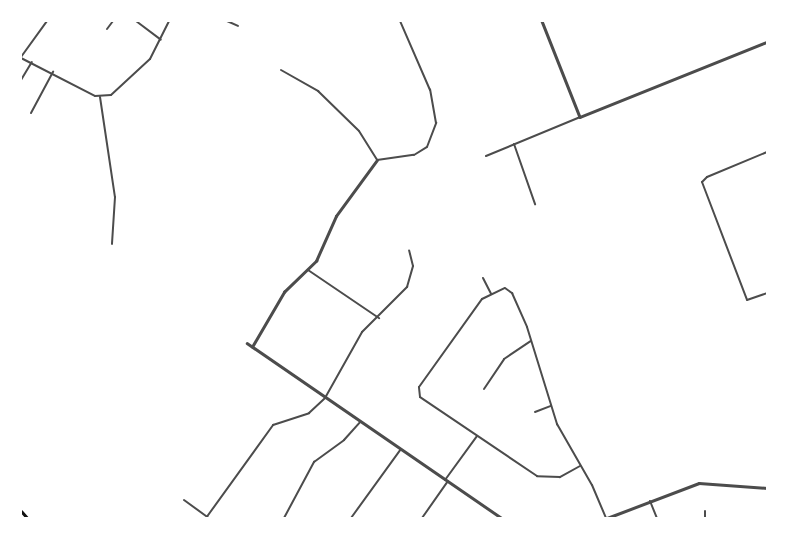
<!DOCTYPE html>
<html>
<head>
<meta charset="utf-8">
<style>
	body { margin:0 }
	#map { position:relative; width:788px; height:539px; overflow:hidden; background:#fff; font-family:"Alegreya Sans",sans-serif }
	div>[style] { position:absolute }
	.minor>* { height:2px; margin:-1px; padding:0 1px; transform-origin:1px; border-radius:1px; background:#4c4c4c }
	.tertiary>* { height:2.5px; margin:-1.25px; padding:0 1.25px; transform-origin:1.25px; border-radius:1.25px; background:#4c4c4c }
	.trunk>* { height:3px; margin:-1.5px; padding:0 1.5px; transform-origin:1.5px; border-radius:1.5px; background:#111 }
	span { translate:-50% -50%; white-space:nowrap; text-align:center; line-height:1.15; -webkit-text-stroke:3px #fff; paint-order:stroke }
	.frame { position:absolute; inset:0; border:22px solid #fff; pointer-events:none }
</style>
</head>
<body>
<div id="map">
	<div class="minor">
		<div style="left:136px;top:21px;width:31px;rotate:37deg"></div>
		<div style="left:227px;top:21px;width:12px;rotate:24deg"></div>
		<div style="left:107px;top:29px;width:10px;rotate:-53deg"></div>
		<div style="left:21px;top:57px;width:44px;rotate:-54.2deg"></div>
		<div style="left:21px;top:58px;width:83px;rotate:27.2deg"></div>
		<div style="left:95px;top:96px;width:16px;rotate:-4deg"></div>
		<div style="left:111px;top:95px;width:53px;rotate:-42.7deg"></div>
		<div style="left:150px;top:59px;width:42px;rotate:-63.4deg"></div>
		<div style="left:281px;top:70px;width:43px;rotate:29.6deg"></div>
		<div style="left:318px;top:91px;width:57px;rotate:44.3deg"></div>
		<div style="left:359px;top:131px;width:34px;rotate:58deg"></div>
		<div style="left:377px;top:160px;width:37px;rotate:-8deg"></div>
		<div style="left:414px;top:155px;width:15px;rotate:-32deg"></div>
		<div style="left:427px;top:147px;width:26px;rotate:-69deg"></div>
		<div style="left:436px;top:123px;width:34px;rotate:-100deg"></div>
		<div style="left:430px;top:90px;width:75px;rotate:-113.5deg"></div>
		<div style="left:21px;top:80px;width:21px;rotate:-59deg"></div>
		<div style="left:100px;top:97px;width:101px;rotate:81.5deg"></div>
		<div style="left:115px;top:197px;width:47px;rotate:93.7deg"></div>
		<div style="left:31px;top:113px;width:47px;rotate:-61.8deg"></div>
		<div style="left:514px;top:144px;width:64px;rotate:70.7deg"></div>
		<div style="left:767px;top:152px;width:65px;rotate:157.4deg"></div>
		<div style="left:707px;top:177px;width:7px;rotate:135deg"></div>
		<div style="left:702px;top:182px;width:126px;rotate:69.1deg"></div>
		<div style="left:747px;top:300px;width:21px;rotate:-19deg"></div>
		<div style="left:486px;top:156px;width:102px;rotate:-22.5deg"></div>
		<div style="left:308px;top:270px;width:86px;rotate:34.1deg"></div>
		<div style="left:483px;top:278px;width:18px;rotate:63deg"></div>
		<div style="left:484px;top:389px;width:36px;rotate:-56deg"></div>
		<div style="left:504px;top:359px;width:32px;rotate:-34deg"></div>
		<div style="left:535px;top:412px;width:17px;rotate:-21deg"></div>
		<div style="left:580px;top:466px;width:23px;rotate:151deg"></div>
		<div style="left:560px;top:477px;width:23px;rotate:-178deg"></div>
		<div style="left:537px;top:476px;width:141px;rotate:-146deg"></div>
		<div style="left:420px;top:397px;width:10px;rotate:-96deg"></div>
		<div style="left:419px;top:387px;width:108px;rotate:-54.4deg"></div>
		<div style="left:482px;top:299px;width:25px;rotate:-26deg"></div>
		<div style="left:505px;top:288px;width:9px;rotate:36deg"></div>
		<div style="left:512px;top:293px;width:37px;rotate:66deg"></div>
		<div style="left:527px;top:327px;width:102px;rotate:72.8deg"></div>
		<div style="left:557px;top:424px;width:70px;rotate:60.2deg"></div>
		<div style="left:592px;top:485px;width:36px;rotate:67deg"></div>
		<div style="left:445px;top:480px;width:54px;rotate:-54deg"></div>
		<div style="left:184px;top:500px;width:31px;rotate:36deg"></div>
		<div style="left:650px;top:501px;width:18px;rotate:68deg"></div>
		<div style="left:206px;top:518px;width:115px;rotate:-54.2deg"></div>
		<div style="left:273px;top:425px;width:38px;rotate:-18deg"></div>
		<div style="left:309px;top:413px;width:22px;rotate:-43deg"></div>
		<div style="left:325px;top:398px;width:76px;rotate:-60.7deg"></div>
		<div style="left:362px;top:332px;width:64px;rotate:-45deg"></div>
		<div style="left:407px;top:287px;width:22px;rotate:-74deg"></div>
		<div style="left:413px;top:266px;width:16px;rotate:-104deg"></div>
		<div style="left:284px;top:518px;width:64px;rotate:-61.8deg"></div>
		<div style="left:314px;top:462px;width:37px;rotate:-36deg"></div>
		<div style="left:344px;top:440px;width:24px;rotate:-48deg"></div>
		<div style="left:351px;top:518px;width:85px;rotate:-54.1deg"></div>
		<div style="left:422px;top:518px;width:45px;rotate:-54.9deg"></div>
		<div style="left:705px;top:518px;width:7px;rotate:-90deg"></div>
	</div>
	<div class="tertiary">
		<div style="left:542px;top:21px;width:103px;rotate:68.4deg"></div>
		<div style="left:580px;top:117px;width:201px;rotate:-21.9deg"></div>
		<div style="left:247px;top:343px;width:309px;rotate:34.5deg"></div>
		<div style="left:252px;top:347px;width:64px;rotate:-59.8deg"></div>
		<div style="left:284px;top:292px;width:45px;rotate:-44.1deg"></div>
		<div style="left:316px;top:261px;width:49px;rotate:-66deg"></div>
		<div style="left:336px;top:216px;width:69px;rotate:-53.8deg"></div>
		<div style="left:607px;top:518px;width:98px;rotate:-20.8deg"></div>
		<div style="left:699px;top:483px;width:68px;rotate:4.2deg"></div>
	</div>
	<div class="trunk">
		<div style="left:21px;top:511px;width:9px;rotate:49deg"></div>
	</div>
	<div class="frame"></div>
</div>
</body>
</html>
